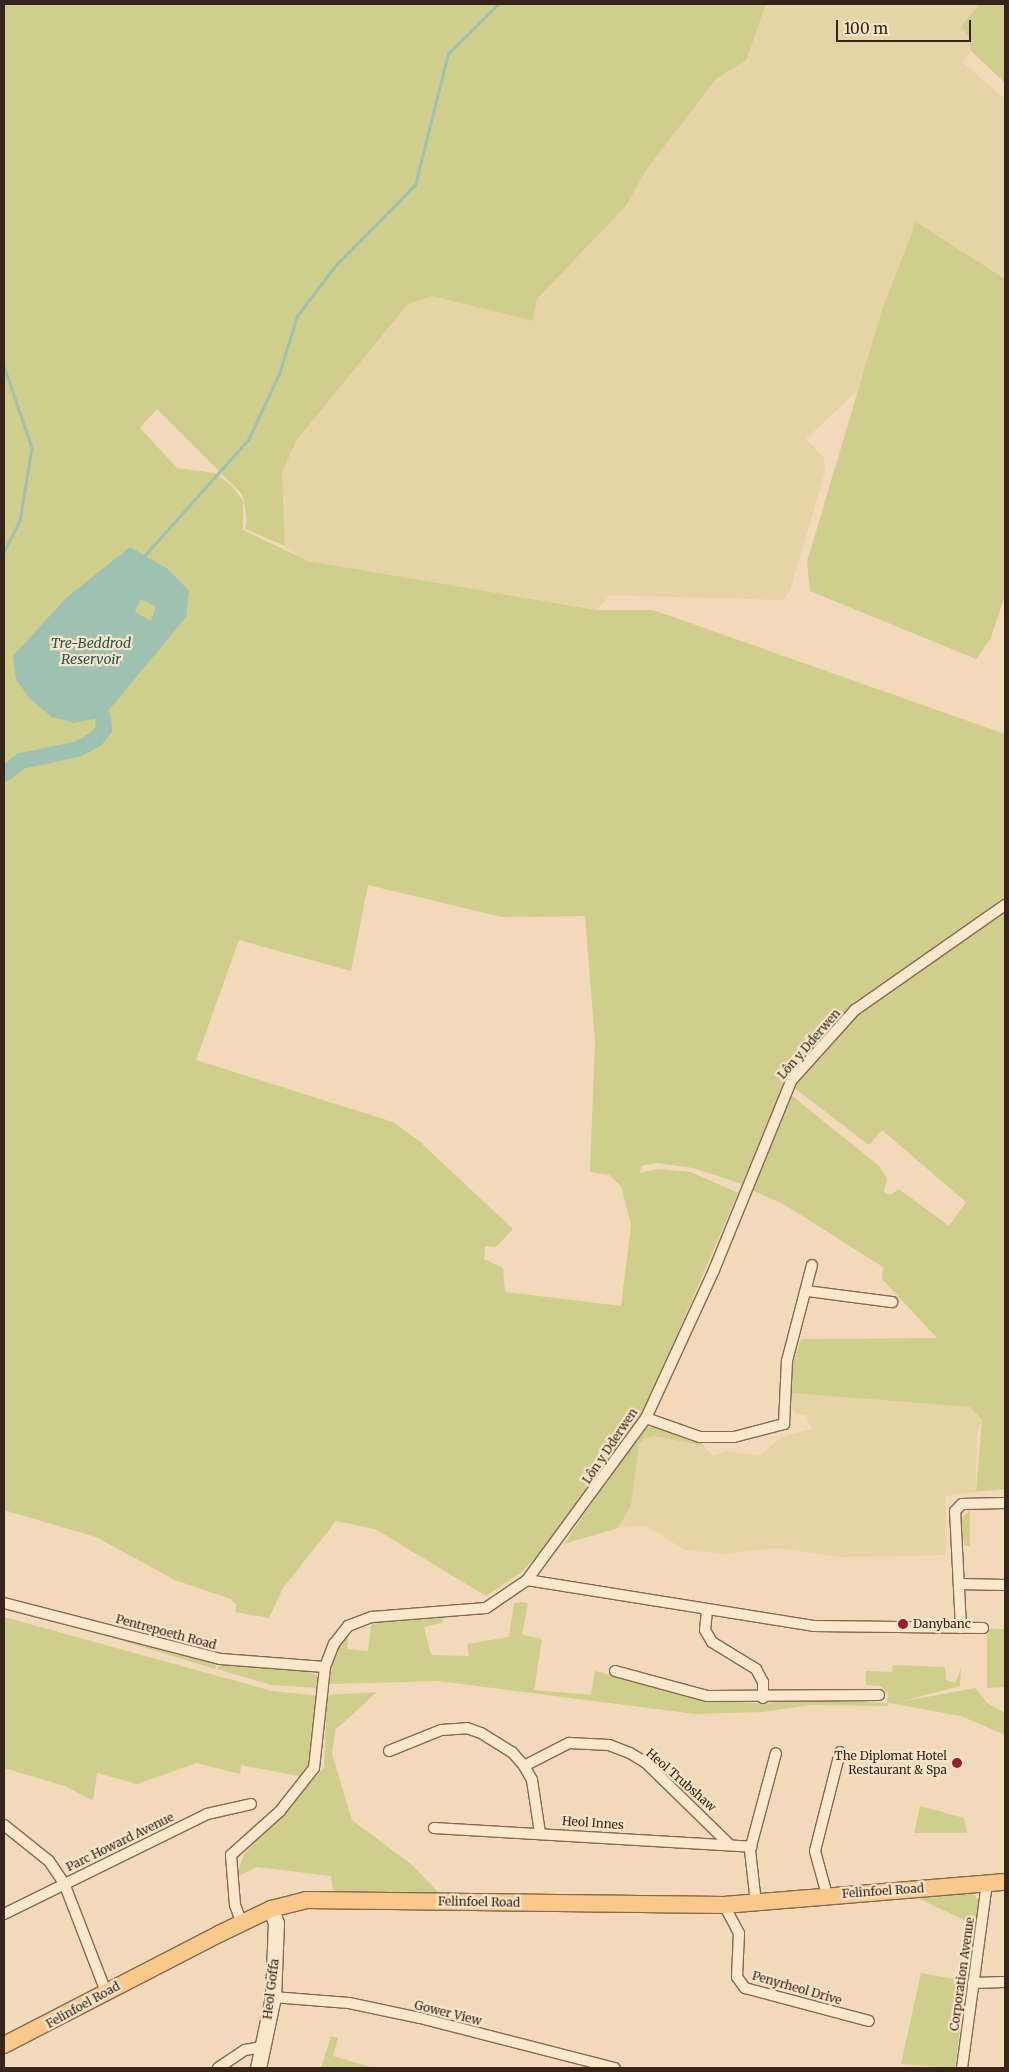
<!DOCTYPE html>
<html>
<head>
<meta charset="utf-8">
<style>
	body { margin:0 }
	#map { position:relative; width:1009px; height:2072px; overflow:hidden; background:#f1d9b9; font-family:Merriweather,serif }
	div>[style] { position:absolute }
	.farmland>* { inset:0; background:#e7d4a6 }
	.green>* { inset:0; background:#cfce8d }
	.water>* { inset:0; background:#9ec1b2 }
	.stream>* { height:2.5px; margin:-1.25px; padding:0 1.25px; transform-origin:1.25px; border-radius:1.25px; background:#9ec1b2 }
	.river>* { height:16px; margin:-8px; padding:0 8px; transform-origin:8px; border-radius:8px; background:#9ec1b2 }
	.roads { filter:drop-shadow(1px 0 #886853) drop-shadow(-1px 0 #886853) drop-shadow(0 1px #886853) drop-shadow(0 -1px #886853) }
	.street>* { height:10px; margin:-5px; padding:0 5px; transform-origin:5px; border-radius:5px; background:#fbe8cc }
	.secondary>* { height:15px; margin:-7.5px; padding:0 7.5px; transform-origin:7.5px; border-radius:7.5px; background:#fbe8cc }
	.primary>* { height:16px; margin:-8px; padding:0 8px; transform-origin:8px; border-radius:8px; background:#f9c98c }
	.dots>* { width:14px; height:14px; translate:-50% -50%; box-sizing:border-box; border:2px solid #f8e4c9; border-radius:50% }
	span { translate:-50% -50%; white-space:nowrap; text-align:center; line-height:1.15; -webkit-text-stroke:4.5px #f8e4c9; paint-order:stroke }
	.street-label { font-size:12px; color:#362319 }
	.poi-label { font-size:12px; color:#362319 }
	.left { translate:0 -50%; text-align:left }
	.right { translate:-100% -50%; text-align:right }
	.water-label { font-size:14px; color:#27574e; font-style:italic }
	.frame { position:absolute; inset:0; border:5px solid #362319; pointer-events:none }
	.scale { position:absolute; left:836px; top:20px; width:135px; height:22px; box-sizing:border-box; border:2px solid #362319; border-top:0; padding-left:6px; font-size:15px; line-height:18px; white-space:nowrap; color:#362319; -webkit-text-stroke:4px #f8e4c9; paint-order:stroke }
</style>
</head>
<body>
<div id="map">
	<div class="farmland">
		<div style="clip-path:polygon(766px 4px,979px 4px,961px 27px,969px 38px,971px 51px,962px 62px,1005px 99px,1005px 279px,916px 223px,882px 310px,860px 388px,806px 439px,824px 458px,825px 472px,790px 591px,782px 600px,610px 595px,597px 610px,308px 561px,285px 548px,282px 473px,296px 441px,407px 305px,432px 296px,533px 321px,537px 299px,626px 206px,646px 170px,717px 78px,746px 61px)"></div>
		<div style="clip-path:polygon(791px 1393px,970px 1407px,982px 1420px,977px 1435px,976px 1492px,946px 1496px,945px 1555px,841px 1557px,776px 1548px,725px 1554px,685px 1550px,646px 1526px,618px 1528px,631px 1506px,639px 1445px,644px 1439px,654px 1436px,704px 1446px,713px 1456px,726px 1451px,760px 1456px,781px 1437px,811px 1429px,806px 1415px,796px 1414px,790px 1405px)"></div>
	</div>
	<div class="green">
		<div style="clip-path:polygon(evenodd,4px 4px,766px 4px,746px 61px,717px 78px,646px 170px,626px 206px,537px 299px,533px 321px,432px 296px,407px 305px,296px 441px,282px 473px,285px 546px,245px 529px,247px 521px,244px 501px,241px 493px,157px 409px,140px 428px,177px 468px,215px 473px,233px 487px,243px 501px,243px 530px,308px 561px,596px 610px,653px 610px,1005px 734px,1005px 896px,920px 962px,849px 1007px,787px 1079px,742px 1184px,693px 1168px,656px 1163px,641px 1166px,640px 1173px,658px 1169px,691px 1172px,738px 1193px,643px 1414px,568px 1523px,522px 1572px,486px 1596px,375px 1529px,336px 1521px,283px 1588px,269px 1618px,235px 1612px,237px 1605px,231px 1599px,175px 1580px,96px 1537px,4px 1510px,4px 4px,368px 885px,502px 917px,585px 916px,595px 1042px,590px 1172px,609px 1175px,621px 1186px,631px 1225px,621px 1306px,505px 1292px,503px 1268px,484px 1259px,485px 1246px,496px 1247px,513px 1229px,418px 1140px,393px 1122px,196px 1060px,239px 940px,351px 971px,368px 885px)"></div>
		<div style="clip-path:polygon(979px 4px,1005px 4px,1005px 83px,971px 51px,969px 38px,961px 27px)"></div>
		<div style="clip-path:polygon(916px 222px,1005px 279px,1005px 595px,990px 640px,976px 659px,810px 591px,807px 562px,882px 310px)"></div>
		<div style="clip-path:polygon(1005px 910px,1005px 1489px,976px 1492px,982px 1420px,970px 1407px,791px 1393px,792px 1366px,801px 1339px,937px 1338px,882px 1279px,883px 1267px,785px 1205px,750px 1189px,791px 1095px,879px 1166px,887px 1178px,884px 1192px,890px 1195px,899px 1189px,949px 1226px,966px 1202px,882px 1130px,869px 1145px,792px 1086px,859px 1013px)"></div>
		<div style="clip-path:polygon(653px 1426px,692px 1437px,704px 1446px,654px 1436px,644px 1439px,639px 1445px,631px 1506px,618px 1528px,564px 1544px,642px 1429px)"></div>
		<div style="clip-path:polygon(970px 1510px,970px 1546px,965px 1546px,960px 1520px)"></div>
		<div style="clip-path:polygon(522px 1602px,528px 1603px,522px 1635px,542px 1639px,534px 1690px,591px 1695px,595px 1671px,697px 1699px,764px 1704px,806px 1698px,887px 1703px,888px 1694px,881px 1686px,866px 1685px,866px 1671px,892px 1672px,893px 1665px,945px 1667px,946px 1680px,955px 1683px,961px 1668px,960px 1686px,899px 1702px,976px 1688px,987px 1703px,1005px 1713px,1005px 1735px,961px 1716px,889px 1703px,887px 1706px,810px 1705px,763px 1712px,695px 1714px,439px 1681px,329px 1684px,336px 1645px,349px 1628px,347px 1649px,368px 1651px,372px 1619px,442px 1616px,444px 1622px,424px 1627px,431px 1655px,469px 1656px,467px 1644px,509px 1637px,514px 1603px)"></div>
		<div style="clip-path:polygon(4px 1617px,272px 1691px,319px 1696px,318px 1744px,304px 1777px,241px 1765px,240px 1774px,197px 1763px,137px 1784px,97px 1773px,93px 1801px,65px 1786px,4px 1768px)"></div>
		<div style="clip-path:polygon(64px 1623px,217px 1664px,215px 1669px)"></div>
		<div style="clip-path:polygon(987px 1629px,1005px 1629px,1005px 1687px,987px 1688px)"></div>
		<div style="clip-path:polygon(219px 1665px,308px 1671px,319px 1677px,320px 1688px,271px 1685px,217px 1669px)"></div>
		<div style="clip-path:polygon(377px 1692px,335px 1730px,332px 1754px,352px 1820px,412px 1865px,439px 1893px,333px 1891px,331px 1876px,257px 1867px,235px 1878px,245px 1853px,324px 1768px,327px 1695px)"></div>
		<div style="clip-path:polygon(920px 1806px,964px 1818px,967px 1833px,914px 1833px)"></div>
		<div style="clip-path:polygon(972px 1892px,978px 1900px,977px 1926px,913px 1896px)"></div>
		<div style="clip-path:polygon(921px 1973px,966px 1981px,955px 2068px,901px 2064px)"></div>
		<div style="clip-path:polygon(331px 2036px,338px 2038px,333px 2056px,374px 2068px,321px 2068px)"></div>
	</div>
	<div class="water">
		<div style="clip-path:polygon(evenodd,130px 547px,168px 569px,189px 591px,186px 617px,103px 717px,74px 723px,52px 717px,30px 699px,16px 679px,13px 656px,66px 598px,130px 547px,140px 599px,156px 607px,151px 621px,135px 612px,140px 599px)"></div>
	</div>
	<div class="stream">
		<div style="left:4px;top:366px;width:87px;rotate:71.1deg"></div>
		<div style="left:32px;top:448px;width:74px;rotate:99.3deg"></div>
		<div style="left:20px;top:521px;width:36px;rotate:117deg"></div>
		<div style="left:145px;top:555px;width:154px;rotate:-48.2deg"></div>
		<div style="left:248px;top:440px;width:73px;rotate:-64.8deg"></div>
		<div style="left:279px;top:374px;width:61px;rotate:-72.8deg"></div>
		<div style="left:297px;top:316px;width:63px;rotate:-52.8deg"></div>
		<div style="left:335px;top:266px;width:114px;rotate:-45.4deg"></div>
		<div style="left:415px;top:185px;width:135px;rotate:-75.9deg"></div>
		<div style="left:448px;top:54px;width:71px;rotate:-45deg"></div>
	</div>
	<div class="river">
		<div style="left:4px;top:774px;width:21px;rotate:-37deg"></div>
		<div style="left:21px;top:761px;width:58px;rotate:-11.9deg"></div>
		<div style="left:78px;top:749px;width:21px;rotate:-29deg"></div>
		<div style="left:96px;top:739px;width:13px;rotate:-51deg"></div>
		<div style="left:104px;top:729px;width:12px;rotate:-95deg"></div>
	</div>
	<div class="roads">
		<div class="street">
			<div style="left:807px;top:1291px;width:86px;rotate:7.4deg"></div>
			<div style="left:646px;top:1418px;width:57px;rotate:19.4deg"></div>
			<div style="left:700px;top:1437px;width:34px"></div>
			<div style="left:734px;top:1437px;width:52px;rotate:-14.6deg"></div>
			<div style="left:784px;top:1424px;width:63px;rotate:-87.3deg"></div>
			<div style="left:787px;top:1361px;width:99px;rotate:-75.4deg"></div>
			<div style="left:527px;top:1580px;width:290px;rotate:9.1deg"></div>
			<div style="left:813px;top:1626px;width:170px;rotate:0.7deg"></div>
			<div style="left:959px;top:1584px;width:46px;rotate:1.2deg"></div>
			<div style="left:4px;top:1603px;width:224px;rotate:14.5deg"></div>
			<div style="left:221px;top:1659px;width:104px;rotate:4.4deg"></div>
			<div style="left:707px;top:1611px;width:19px;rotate:96deg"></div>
			<div style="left:705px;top:1630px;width:14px;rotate:60deg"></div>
			<div style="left:712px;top:1642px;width:52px;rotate:31.5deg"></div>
			<div style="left:756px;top:1669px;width:15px;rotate:62deg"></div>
			<div style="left:763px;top:1682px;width:16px;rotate:90deg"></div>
			<div style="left:961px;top:1628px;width:117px;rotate:-92.9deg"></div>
			<div style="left:955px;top:1511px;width:10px;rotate:-45deg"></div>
			<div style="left:962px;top:1504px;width:43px;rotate:-1.3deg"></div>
			<div style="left:615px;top:1671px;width:95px;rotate:15.2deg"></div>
			<div style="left:707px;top:1696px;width:172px;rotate:-0.3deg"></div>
			<div style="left:389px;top:1751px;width:56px;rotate:-22deg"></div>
			<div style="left:441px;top:1730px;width:26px;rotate:-4deg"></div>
			<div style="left:467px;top:1728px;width:15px;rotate:20deg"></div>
			<div style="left:481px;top:1733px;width:36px;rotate:32deg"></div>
			<div style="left:512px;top:1752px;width:18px;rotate:49deg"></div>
			<div style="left:524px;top:1766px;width:16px;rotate:60deg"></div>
			<div style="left:532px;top:1780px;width:54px;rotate:81.4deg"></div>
			<div style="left:524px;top:1766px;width:51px;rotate:-27.1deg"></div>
			<div style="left:569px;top:1743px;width:40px;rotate:2.9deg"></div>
			<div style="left:609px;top:1745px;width:22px;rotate:21deg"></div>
			<div style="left:630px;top:1753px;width:19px;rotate:32deg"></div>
			<div style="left:646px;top:1763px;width:116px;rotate:44.3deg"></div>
			<div style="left:4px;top:1825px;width:58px;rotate:38.7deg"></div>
			<div style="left:49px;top:1861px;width:27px;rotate:56deg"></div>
			<div style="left:64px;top:1883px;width:117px;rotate:68.9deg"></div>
			<div style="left:434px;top:1828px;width:318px;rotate:3.4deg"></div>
			<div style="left:827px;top:1895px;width:46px;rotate:-105.3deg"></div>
			<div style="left:815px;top:1851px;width:102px;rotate:-75.8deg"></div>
			<div style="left:756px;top:1903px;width:53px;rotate:-96.5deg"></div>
			<div style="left:750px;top:1850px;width:100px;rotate:-75deg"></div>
			<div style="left:724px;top:1905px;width:32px;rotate:62deg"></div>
			<div style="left:739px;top:1933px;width:44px;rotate:92.6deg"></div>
			<div style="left:737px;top:1977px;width:14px;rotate:54deg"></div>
			<div style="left:745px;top:1988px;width:128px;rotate:14.9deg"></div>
			<div style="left:4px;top:1914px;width:226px;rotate:-26.2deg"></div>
			<div style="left:207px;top:1814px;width:45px;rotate:-12.8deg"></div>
			<div style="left:242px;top:1924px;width:20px;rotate:-110deg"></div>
			<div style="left:235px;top:1905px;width:50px;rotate:-94.6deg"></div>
			<div style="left:231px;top:1855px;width:66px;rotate:-41.9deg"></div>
			<div style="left:280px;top:1811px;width:55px;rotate:-51.7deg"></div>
			<div style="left:314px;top:1768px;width:102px;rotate:-83.8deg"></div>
			<div style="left:325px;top:1667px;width:25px;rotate:-69deg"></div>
			<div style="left:334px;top:1644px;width:23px;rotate:-52deg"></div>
			<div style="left:348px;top:1626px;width:26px;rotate:-21deg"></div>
			<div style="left:372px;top:1617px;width:114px;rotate:-4.5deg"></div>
			<div style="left:486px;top:1608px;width:50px;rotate:-34.3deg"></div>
			<div style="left:527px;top:1580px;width:201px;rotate:-53.7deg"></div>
			<div style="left:646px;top:1418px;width:163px;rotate:-65.3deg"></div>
			<div style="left:714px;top:1270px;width:204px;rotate:-67.8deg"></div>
			<div style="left:791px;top:1081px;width:96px;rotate:-48deg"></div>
			<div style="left:855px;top:1010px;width:183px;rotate:-35deg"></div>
			<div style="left:973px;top:1983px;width:32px;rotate:-2deg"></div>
			<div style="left:273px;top:1997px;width:76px;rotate:4.5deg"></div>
			<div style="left:349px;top:2003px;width:73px;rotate:11.9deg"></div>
			<div style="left:420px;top:2018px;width:201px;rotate:14.4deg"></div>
			<div style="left:218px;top:2068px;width:32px;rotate:-34deg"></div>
			<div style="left:245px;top:2050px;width:17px;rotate:-10deg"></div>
			<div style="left:962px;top:2068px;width:187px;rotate:-82.3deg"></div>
		</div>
		<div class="secondary">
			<div style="left:258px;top:2068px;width:73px;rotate:-78.1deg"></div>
			<div style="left:273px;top:1997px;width:74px;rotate:-87.7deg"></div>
			<div style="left:276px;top:1923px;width:15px;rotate:-110deg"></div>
		</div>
		<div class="primary">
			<div style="left:4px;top:2045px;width:242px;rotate:-27.3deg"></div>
			<div style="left:219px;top:1934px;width:58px;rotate:-25.7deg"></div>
			<div style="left:271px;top:1909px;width:36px;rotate:-14deg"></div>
			<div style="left:306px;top:1900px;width:418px;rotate:0.7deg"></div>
			<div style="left:724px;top:1905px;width:282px;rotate:-4.7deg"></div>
		</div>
	</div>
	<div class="dots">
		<div style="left:903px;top:1624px;background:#9b1e2f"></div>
		<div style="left:957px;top:1763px;background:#9b1e2f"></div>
	</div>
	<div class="street-label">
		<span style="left:809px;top:1044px;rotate:-49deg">Lôn y Dderwen</span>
		<span style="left:610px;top:1446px;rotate:-56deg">Lôn y Dderwen</span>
		<span style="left:166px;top:1632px;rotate:15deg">Pentrepoeth Road</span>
		<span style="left:681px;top:1780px;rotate:41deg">Heol Trubshaw</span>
		<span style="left:593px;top:1823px;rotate:4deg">Heol Innes</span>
		<span style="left:120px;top:1842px;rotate:-26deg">Parc Howard Avenue</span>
		<span style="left:883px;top:1891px;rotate:-4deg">Felinfoel Road</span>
		<span style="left:479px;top:1902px;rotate:1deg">Felinfoel Road</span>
		<span style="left:962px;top:1974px;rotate:-82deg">Corporation Avenue</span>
		<span style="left:797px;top:1988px;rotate:16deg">Penyrheol Drive</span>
		<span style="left:271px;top:1989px;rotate:-83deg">Heol Goffa</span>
		<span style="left:83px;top:2005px;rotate:-29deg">Felinfoel Road</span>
		<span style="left:448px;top:2013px;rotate:14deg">Gower View</span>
	</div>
	<div class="poi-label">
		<span class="left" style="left:913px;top:1624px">Danybanc</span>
		<span class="right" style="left:947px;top:1763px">The Diplomat Hotel<br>Restaurant &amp; Spa</span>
	</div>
	<div class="water-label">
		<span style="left:91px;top:651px">Tre-Beddrod<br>Reservoir</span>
	</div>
	<div class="frame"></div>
	<div class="scale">100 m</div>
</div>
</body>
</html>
